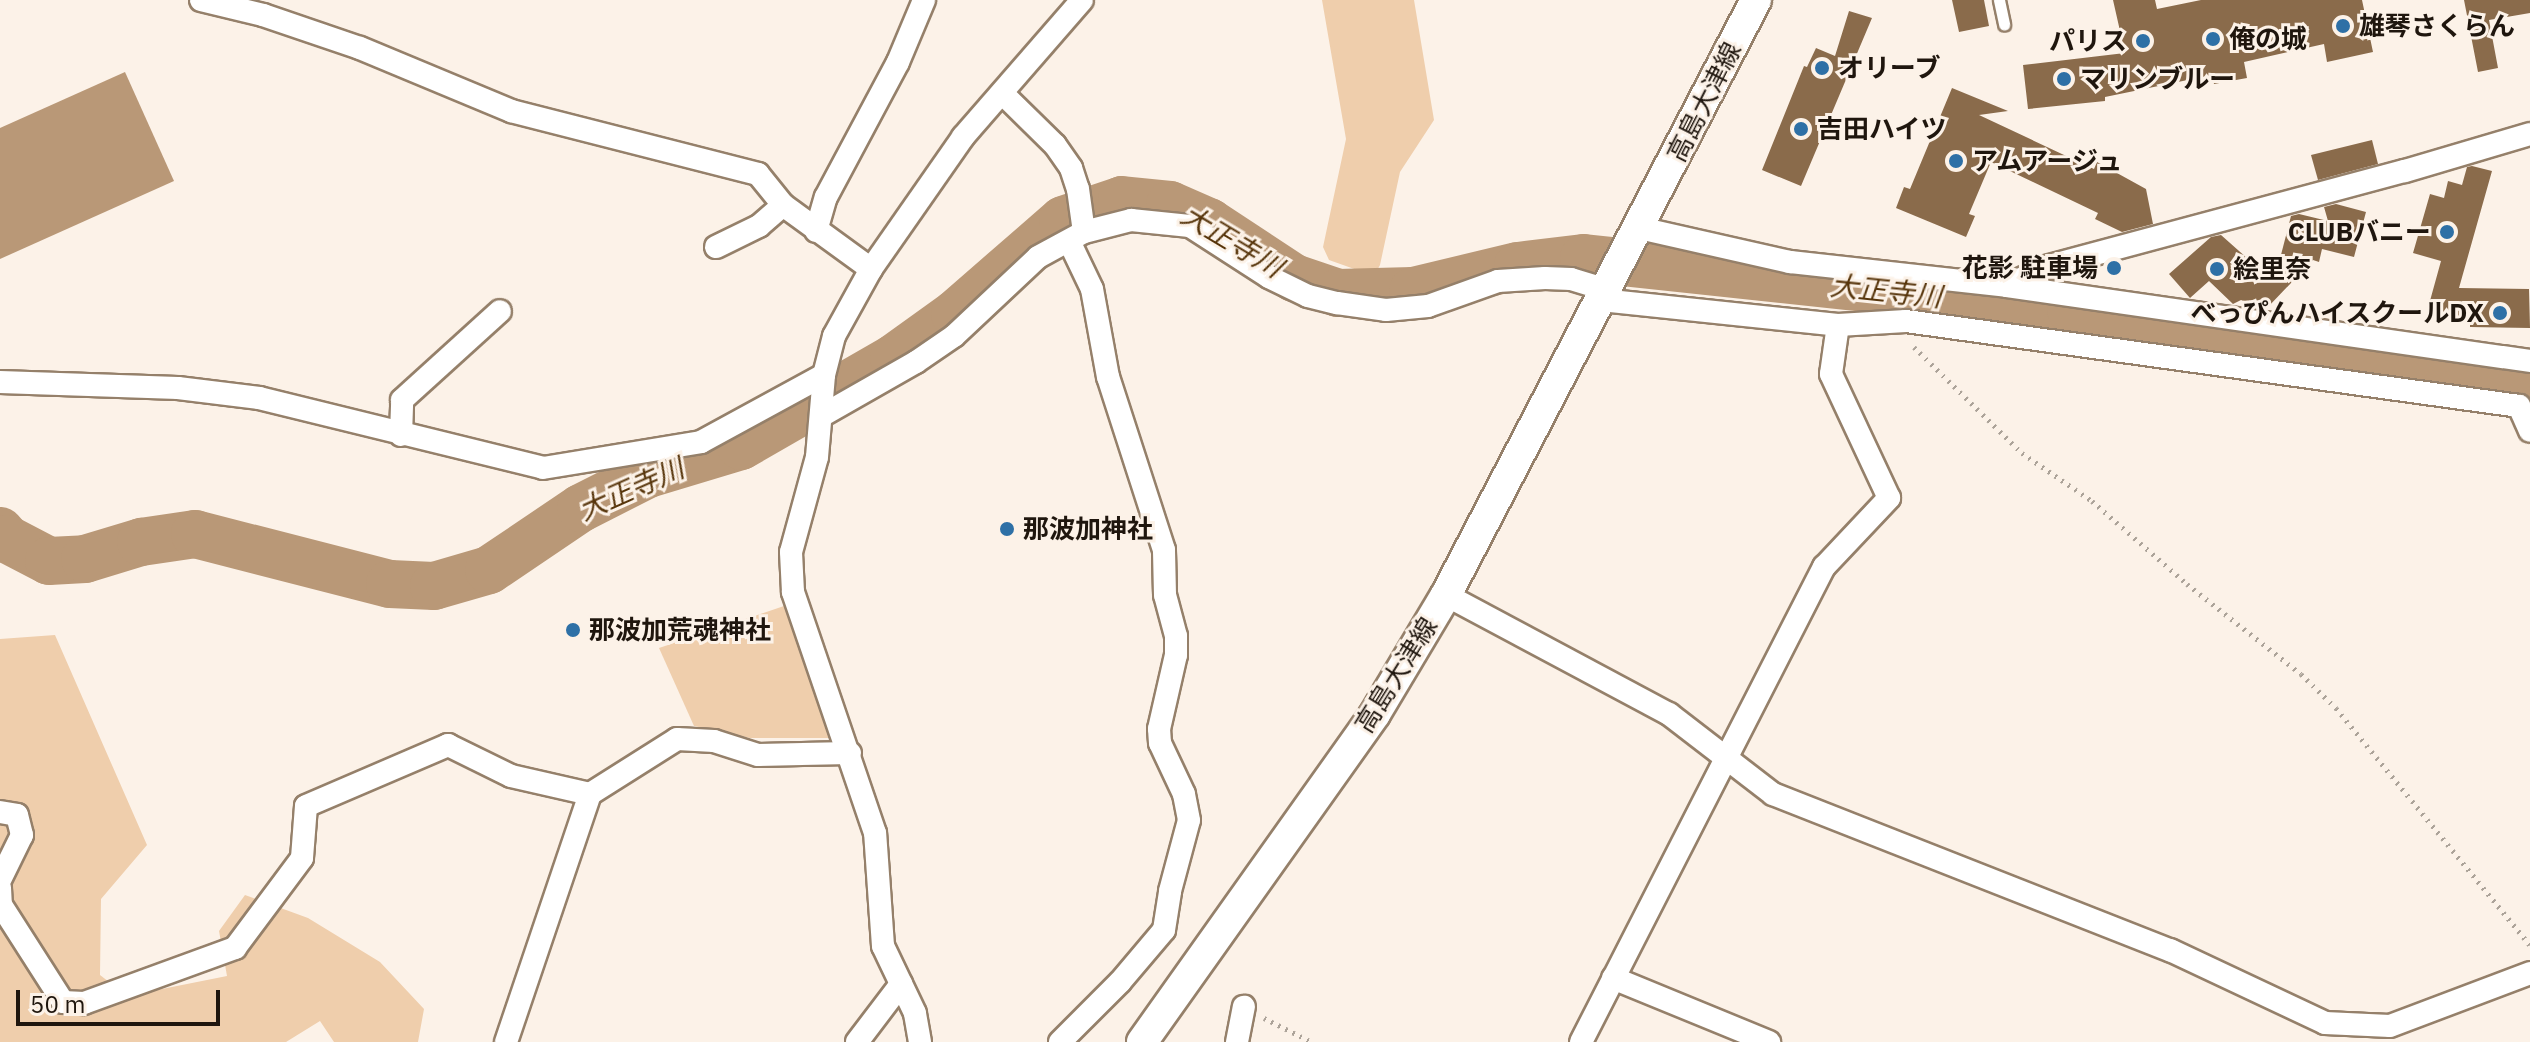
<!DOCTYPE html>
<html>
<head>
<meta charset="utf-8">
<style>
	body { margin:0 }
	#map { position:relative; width:2530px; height:1042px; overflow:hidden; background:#fcf2e8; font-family:"IBM Plex Sans","Noto Sans JP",sans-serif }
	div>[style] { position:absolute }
	.green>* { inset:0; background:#efceac }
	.water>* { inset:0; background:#b99877 }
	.river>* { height:48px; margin:-24px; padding:0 24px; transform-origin:24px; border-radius:24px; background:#b99877 }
	.building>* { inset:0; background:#8a6b4b }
	.path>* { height:5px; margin-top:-2.5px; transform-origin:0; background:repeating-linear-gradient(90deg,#aca399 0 2px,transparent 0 8px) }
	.roads { filter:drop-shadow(2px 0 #95806a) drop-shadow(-2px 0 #95806a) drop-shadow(0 2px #95806a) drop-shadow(0 -2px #95806a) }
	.service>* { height:11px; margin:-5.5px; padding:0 5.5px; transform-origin:5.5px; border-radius:5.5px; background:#fff }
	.minor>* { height:22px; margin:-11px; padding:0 11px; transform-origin:11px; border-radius:11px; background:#fff }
	.secondary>* { height:30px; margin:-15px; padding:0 15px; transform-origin:15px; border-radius:15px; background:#fff }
	.dots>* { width:22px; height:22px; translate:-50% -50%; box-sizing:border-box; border:4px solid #fcf2e8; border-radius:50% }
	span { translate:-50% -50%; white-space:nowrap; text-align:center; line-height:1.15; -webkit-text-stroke:6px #fcf2e8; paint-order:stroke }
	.poi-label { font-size:26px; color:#1f160e; font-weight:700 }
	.left { translate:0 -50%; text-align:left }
	.right { translate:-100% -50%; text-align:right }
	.street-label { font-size:26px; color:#1f160e }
	.water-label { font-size:28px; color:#57350b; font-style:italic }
	.scale { position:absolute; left:16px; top:990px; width:204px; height:36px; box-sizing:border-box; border:4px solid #1f160e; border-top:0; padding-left:10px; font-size:24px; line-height:28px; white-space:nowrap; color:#1f160e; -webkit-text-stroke:6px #fcf2e8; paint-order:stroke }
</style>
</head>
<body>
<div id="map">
	<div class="green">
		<div style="clip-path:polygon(1322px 0,1414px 0,1434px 120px,1400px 172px,1380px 265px,1374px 276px,1329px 260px,1323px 247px,1346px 139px)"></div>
		<div style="clip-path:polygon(784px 606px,829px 738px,750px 738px,694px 726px,659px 648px)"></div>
		<div style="clip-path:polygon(55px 635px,147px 845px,101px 899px,100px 975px,127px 996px,227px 976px,219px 931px,245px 895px,308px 918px,380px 962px,424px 1009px,418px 1042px,334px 1042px,320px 1021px,286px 1042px,0 1042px,0 639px)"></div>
	</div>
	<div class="water">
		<div style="clip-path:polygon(125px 72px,174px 181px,0 259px,0 128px)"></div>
	</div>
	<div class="river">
		<div style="left:0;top:531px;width:11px;rotate:49deg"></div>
		<div style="left:7px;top:539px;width:47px;rotate:27.6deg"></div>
		<div style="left:49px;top:561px;width:36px;rotate:-3deg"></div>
		<div style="left:85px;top:559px;width:59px;rotate:-16.9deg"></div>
		<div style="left:141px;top:542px;width:55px;rotate:-8.4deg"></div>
		<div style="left:195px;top:534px;width:201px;rotate:14.4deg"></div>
		<div style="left:390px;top:584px;width:44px;rotate:2.6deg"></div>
		<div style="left:434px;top:586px;width:57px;rotate:-16.2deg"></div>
		<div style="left:489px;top:570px;width:111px;rotate:-34deg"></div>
		<div style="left:581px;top:508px;width:75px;rotate:-26.9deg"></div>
		<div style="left:648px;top:474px;width:97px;rotate:-16.8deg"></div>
		<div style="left:741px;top:446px;width:177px;rotate:-29.9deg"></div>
		<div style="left:894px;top:358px;width:75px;rotate:-35.8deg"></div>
		<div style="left:955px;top:314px;width:143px;rotate:-41deg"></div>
		<div style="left:1063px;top:220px;width:62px;rotate:-18.7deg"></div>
		<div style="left:1122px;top:200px;width:48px;rotate:5.9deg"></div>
		<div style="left:1170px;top:205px;width:43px;rotate:23.6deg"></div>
		<div style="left:1209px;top:222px;width:102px;rotate:33.4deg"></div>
		<div style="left:1294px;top:278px;width:46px;rotate:18.8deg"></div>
		<div style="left:1338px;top:293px;width:75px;rotate:-1.5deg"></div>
		<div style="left:1413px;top:291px;width:108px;rotate:-13.4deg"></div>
		<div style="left:1518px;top:266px;width:66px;rotate:-6.9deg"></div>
		<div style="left:1584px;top:258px;width:490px;rotate:6.1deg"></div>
		<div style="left:2071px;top:310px;width:464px;rotate:8.2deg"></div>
	</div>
	<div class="building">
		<div style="clip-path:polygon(1952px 0,1984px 0,1989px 26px,1959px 32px)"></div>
		<div style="clip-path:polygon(2113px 0,2155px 0,2157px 9px,2201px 0,2362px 0,2373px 52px,2327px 62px,2324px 44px,2244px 62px,2247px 78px,2214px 84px,2212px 75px,2105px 97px,2105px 101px,2028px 109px,2023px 65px,2125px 53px)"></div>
		<div style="clip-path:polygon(2464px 0,2530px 0,2530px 13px,2489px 20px,2498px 68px,2478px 72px)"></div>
		<div style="clip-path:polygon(1849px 11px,1872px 18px,1801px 186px,1762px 170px,1804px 66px,1807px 67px,1816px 48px,1835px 56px)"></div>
		<div style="clip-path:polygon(1952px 88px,2008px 111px,1979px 115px,2094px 169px,2097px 162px,2146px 189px,2153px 224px,2122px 232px,2095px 219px,2098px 213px,1991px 162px,1969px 214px,1975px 216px,1966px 237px,1896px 208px,1904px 187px,1910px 189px)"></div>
		<div style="clip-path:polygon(2372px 140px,2378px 164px,2318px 180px,2311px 155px)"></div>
		<div style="clip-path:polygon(2472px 166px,2492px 171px,2459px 288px,2529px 289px,2530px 328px,2470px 327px,2470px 320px,2428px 308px,2441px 261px,2413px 253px,2430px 194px,2444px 198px,2448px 181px,2462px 185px,2467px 167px)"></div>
		<div style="clip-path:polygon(2336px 204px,2366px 212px,2354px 257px,2322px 249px,2319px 262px,2313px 260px,2267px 308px,2268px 305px,2250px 307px,2241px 300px,2233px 304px,2209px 281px,2190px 298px,2169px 274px,2211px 237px,2221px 235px,2274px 282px,2291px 216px,2299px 214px,2328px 221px,2324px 207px)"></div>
	</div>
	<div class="path">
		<div style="left:1914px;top:347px;width:151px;rotate:44.5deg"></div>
		<div style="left:2022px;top:453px;width:85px;rotate:34.4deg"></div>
		<div style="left:2092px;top:501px;width:126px;rotate:41.1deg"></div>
		<div style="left:2187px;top:584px;width:145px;rotate:38.3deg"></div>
		<div style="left:2301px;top:674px;width:49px;rotate:44.2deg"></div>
		<div style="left:2336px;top:708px;width:306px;rotate:50.7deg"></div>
		<div style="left:1264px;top:1018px;width:54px;rotate:26.6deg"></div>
	</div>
	<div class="roads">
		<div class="service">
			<div style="left:1999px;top:0;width:25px;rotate:78deg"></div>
		</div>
		<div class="minor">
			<div style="left:201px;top:0;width:64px;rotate:13.6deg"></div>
			<div style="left:263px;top:15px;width:102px;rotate:18.8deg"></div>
			<div style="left:360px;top:48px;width:164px;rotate:22.6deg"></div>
			<div style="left:511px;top:111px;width:255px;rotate:14.3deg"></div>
			<div style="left:758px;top:174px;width:40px;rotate:51deg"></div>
			<div style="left:783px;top:205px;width:109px;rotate:36deg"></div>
			<div style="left:1002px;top:93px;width:74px;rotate:44.5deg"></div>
			<div style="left:1055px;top:145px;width:28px;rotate:55deg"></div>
			<div style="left:1071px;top:168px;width:22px;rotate:72deg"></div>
			<div style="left:1078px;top:189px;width:43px;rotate:82.1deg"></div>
			<div style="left:1639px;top:228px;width:155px;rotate:12.7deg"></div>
			<div style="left:1790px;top:262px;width:218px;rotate:6.3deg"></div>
			<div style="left:2007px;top:286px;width:528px;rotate:8.16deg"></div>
			<div style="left:816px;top:231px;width:35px;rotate:-74deg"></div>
			<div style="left:826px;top:197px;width:153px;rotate:-61.9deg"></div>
			<div style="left:898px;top:62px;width:67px;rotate:-67.2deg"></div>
			<div style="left:716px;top:247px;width:48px;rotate:-26deg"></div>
			<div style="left:759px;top:226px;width:32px;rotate:-41deg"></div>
			<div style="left:2007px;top:286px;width:43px;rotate:-26deg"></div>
			<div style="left:2046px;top:267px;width:372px;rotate:-15deg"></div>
			<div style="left:2405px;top:171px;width:130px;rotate:-16.5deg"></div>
			<div style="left:1601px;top:300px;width:238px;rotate:6deg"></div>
			<div style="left:1838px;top:325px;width:68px;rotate:-3.4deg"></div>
			<div style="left:1906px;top:321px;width:619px;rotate:7.89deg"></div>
			<div style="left:2519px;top:406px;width:27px;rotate:66deg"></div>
			<div style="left:0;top:382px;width:178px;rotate:1.9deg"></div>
			<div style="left:178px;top:388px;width:82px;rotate:7deg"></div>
			<div style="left:259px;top:398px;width:292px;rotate:13.8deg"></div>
			<div style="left:543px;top:468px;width:160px;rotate:-9.3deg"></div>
			<div style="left:701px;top:442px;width:140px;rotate:-28.6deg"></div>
			<div style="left:823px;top:415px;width:107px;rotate:-29.7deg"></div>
			<div style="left:916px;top:362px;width:46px;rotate:-34.4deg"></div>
			<div style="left:954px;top:336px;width:115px;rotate:-43.2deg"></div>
			<div style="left:1038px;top:257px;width:52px;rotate:-28.5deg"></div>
			<div style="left:1084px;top:232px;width:49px;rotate:-14.3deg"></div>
			<div style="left:1131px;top:220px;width:59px;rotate:5.8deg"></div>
			<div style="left:1190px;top:226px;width:94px;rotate:32.8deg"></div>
			<div style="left:1269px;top:277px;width:43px;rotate:26deg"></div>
			<div style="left:1308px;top:296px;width:30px;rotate:14deg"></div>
			<div style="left:1337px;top:303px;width:49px;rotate:8.1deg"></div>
			<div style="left:1386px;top:310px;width:42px;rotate:-5.4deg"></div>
			<div style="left:1428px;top:306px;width:74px;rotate:-19.7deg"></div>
			<div style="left:1498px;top:281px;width:47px;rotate:-3.7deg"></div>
			<div style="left:1545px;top:278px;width:26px;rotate:2deg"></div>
			<div style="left:1571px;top:279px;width:37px;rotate:17deg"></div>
			<div style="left:401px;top:435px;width:35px;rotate:-88deg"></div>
			<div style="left:402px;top:400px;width:132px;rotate:-42.2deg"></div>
			<div style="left:1446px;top:595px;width:253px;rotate:28.1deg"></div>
			<div style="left:1669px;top:714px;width:131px;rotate:37.6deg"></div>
			<div style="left:1773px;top:794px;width:427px;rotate:21.5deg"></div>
			<div style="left:2170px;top:950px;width:171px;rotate:25.2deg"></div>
			<div style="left:2325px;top:1023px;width:65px;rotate:2.6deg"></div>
			<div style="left:2390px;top:1026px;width:150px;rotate:-20.7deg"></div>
			<div style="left:0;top:812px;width:17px;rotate:10deg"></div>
			<div style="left:17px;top:815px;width:21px;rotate:76deg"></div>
			<div style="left:22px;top:835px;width:50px;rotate:116.1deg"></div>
			<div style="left:0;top:888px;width:17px;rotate:87deg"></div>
			<div style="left:1px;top:905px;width:115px;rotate:57.4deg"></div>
			<div style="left:63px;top:1002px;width:21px;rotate:3deg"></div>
			<div style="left:84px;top:1003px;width:161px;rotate:-20deg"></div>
			<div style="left:235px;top:948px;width:112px;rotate:-53.3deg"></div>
			<div style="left:302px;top:858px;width:52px;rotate:-85.6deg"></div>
			<div style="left:306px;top:806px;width:155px;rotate:-23.2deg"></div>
			<div style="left:448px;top:745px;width:70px;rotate:26.2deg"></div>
			<div style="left:511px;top:776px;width:81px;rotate:12.8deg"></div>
			<div style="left:590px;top:794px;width:103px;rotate:-32.3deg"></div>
			<div style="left:677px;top:739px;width:37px;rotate:3deg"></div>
			<div style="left:714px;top:741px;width:46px;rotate:17.7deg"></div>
			<div style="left:758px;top:755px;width:92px;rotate:-1.2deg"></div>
			<div style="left:1613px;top:978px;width:169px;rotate:22.3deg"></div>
			<div style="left:506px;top:1042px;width:262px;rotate:-71.3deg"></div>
			<div style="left:857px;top:1042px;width:73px;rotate:-52.8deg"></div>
			<div style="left:920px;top:1042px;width:29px;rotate:-100deg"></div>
			<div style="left:915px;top:1013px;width:74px;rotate:-115.5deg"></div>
			<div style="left:883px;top:946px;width:113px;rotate:-94deg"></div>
			<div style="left:875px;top:833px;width:255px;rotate:-108.8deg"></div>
			<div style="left:793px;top:592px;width:40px;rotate:-92.9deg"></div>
			<div style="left:791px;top:552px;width:98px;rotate:-74.7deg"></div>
			<div style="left:817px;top:457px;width:82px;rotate:-85.1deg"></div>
			<div style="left:824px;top:375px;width:40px;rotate:-75.6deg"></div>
			<div style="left:834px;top:336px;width:77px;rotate:-61.1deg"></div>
			<div style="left:871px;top:269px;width:161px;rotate:-55.1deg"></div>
			<div style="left:963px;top:137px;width:181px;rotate:-49deg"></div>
			<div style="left:1060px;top:1042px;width:85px;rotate:-45deg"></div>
			<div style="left:1120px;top:982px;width:68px;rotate:-49.8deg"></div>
			<div style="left:1164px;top:930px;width:39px;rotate:-81deg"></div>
			<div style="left:1170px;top:891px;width:73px;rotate:-75deg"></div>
			<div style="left:1189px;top:820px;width:26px;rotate:-101deg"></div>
			<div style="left:1184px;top:794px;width:56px;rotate:-115.2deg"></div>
			<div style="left:1160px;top:743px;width:14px;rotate:-94deg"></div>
			<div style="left:1159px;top:729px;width:76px;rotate:-77.1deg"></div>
			<div style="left:1176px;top:655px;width:19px;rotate:-90deg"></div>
			<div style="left:1176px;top:636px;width:42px;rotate:-105deg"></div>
			<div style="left:1165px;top:595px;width:45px;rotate:-91.3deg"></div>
			<div style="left:1164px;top:550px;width:182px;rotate:-107.9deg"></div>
			<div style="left:1108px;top:377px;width:89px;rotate:-100.3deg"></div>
			<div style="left:1092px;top:289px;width:53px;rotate:-115.6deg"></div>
			<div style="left:1237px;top:1042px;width:36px;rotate:-79deg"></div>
			<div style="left:1581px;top:1042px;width:534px;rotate:-62.91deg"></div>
			<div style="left:1824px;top:567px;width:95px;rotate:-46.7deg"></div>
			<div style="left:1889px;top:498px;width:137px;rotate:-115.1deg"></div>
			<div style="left:1831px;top:374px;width:49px;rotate:-81.9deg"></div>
		</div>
		<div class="secondary">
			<div style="left:1142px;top:1042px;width:402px;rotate:-54.6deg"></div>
			<div style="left:1375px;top:714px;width:139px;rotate:-59.2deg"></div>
			<div style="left:1446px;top:595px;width:671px;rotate:-62.48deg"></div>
		</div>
	</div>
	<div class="dots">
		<div style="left:2343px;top:26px;background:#2e70a6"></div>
		<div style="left:2213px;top:39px;background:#2e70a6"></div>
		<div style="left:2143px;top:41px;background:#2e70a6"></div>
		<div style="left:1822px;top:68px;background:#2e70a6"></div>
		<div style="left:2064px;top:79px;background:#2e70a6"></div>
		<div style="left:1801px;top:129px;background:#2e70a6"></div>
		<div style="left:1956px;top:161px;background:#2e70a6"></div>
		<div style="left:2447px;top:232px;background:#2e70a6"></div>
		<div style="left:2114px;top:268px;background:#2e70a6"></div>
		<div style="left:2217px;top:269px;background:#2e70a6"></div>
		<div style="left:2500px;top:313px;background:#2e70a6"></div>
		<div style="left:1007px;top:529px;background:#2e70a6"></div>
		<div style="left:573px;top:630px;background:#2e70a6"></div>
	</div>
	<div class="poi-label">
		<span class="left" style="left:2359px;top:26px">雄琴さくらん</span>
		<span class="left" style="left:2229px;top:39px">俺の城</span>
		<span class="right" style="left:2127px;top:41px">パリス</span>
		<span class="left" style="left:1838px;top:68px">オリーブ</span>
		<span class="left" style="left:2080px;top:79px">マリンブルー</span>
		<span class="left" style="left:1817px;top:129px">吉田ハイツ</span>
		<span class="left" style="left:1972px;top:161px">アムアージュ</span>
		<span class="right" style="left:2431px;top:232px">CLUBバニー</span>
		<span class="right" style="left:2098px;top:268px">花影 駐車場</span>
		<span class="left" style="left:2233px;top:269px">絵里奈</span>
		<span class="right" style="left:2484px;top:313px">べっぴんハイスクールDX</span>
		<span class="left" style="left:1023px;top:529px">那波加神社</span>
		<span class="left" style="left:589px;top:630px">那波加荒魂神社</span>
	</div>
	<div class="street-label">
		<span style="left:1704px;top:102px;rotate:-63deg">高島大津線</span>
		<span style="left:1396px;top:675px;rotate:-58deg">高島大津線</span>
	</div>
	<div class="water-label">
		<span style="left:1232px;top:241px;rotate:31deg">大正寺川</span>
		<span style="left:1886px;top:291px;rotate:6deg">大正寺川</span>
		<span style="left:631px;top:489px;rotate:-24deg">大正寺川</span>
	</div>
	<div class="scale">50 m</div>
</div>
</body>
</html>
